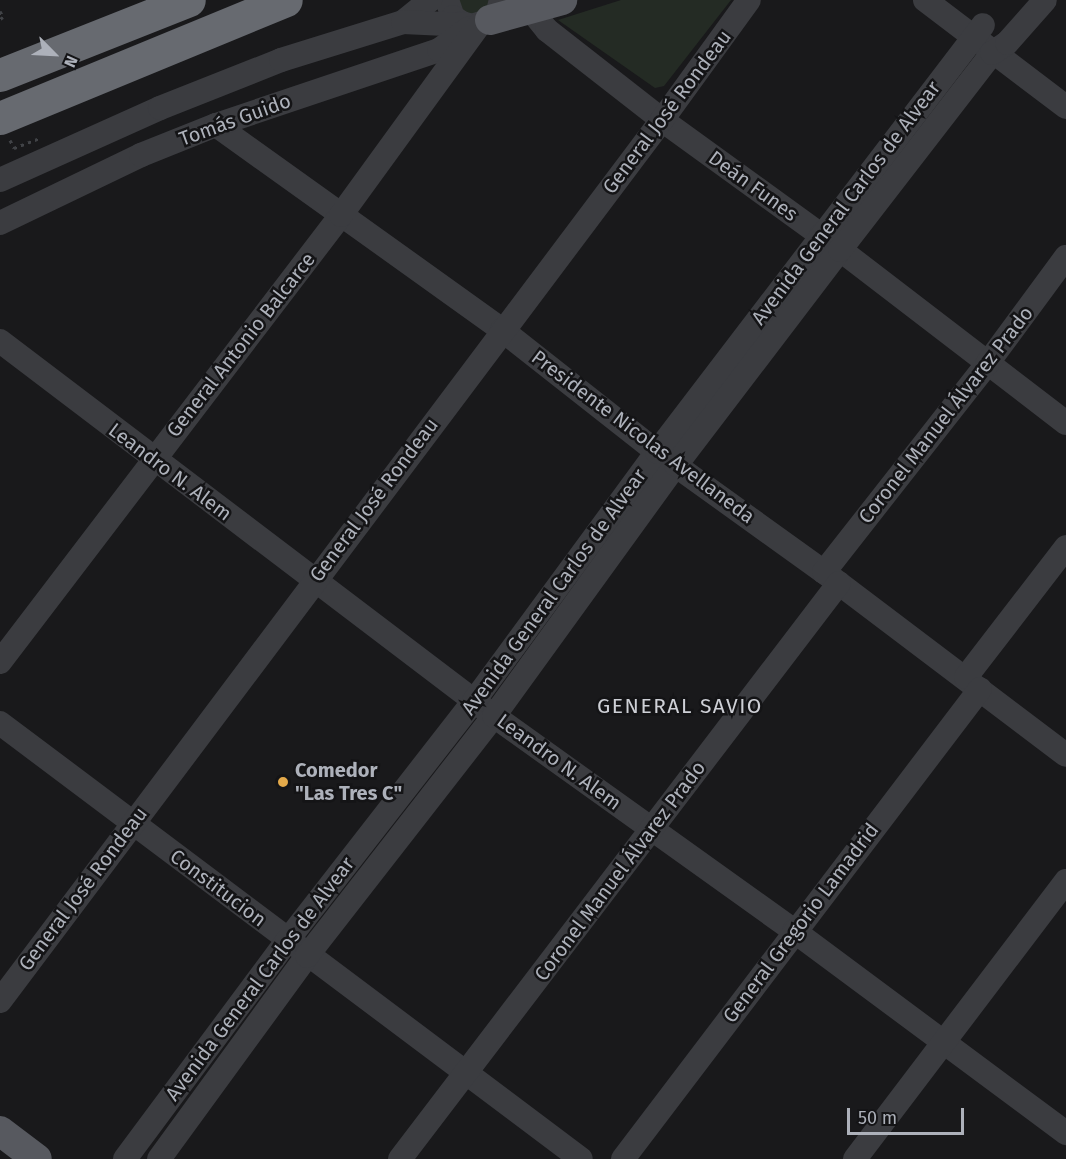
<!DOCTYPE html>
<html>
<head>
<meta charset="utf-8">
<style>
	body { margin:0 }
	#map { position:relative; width:1066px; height:1159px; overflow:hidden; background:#19191b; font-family:"Fira Sans",sans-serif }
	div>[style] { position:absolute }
	.green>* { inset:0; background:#242b24 }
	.path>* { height:3px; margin-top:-1.5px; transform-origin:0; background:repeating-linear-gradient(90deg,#414347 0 3px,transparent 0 7.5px) }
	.minor>* { height:24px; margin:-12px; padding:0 12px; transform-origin:12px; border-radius:12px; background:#3b3c40 }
	.major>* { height:30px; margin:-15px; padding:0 15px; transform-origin:15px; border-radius:15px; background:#57595f }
	.highway>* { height:33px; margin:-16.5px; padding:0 16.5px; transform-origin:16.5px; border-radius:16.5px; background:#676a70 }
	.dots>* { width:16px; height:16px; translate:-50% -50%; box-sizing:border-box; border:3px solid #141416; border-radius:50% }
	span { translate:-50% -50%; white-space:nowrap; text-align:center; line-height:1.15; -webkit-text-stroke:5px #141416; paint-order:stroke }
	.street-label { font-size:20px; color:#adb1ba }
	.poi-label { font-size:20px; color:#adb1ba; font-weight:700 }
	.left { translate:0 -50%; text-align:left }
	.neighbourhood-label { font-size:21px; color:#ced0d6; letter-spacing:1.5px }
	.north { position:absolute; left:24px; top:24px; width:60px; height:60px; -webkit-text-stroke:4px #141416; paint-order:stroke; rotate:114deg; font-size:16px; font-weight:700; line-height:24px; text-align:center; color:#adb1ba }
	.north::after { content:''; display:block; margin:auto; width:21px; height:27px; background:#adb1ba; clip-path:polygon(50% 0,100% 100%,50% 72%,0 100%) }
	.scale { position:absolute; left:847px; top:1108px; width:117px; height:27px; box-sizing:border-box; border:3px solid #adb1ba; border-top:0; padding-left:8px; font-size:18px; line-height:21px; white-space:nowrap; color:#adb1ba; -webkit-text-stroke:4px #141416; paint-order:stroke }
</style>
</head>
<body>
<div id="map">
	<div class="green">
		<div style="clip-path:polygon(456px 0,490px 0,489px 5px,474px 16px,462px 12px)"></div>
		<div style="clip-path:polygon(621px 0,731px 0,664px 86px,655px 88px,558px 20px)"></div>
	</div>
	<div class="path">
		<div style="left:0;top:11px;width:7px;rotate:63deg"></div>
		<div style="left:3px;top:17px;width:4px;rotate:146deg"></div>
		<div style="left:10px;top:140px;width:9px;rotate:63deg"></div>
		<div style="left:14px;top:148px;width:26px;rotate:-21deg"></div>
	</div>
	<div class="minor">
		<div style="left:447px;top:0;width:18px;rotate:71deg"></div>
		<div style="left:453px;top:17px;width:11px;rotate:34deg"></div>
		<div style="left:462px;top:23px;width:10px;rotate:17deg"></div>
		<div style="left:472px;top:26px;width:19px;rotate:-18deg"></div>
		<div style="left:490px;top:20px;width:12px;rotate:-48deg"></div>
		<div style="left:498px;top:11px;width:11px;rotate:-75deg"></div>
		<div style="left:925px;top:0;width:177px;rotate:37.2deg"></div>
		<div style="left:530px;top:9px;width:27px;rotate:51deg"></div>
		<div style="left:547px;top:30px;width:146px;rotate:38deg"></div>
		<div style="left:662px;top:120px;width:196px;rotate:35.9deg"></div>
		<div style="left:821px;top:235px;width:309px;rotate:37.5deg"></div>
		<div style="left:403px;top:22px;width:35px;rotate:-39deg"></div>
		<div style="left:216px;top:125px;width:352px;rotate:35.6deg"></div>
		<div style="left:502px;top:330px;width:197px;rotate:38.2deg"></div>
		<div style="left:657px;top:452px;width:206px;rotate:35.7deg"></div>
		<div style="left:824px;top:572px;width:303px;rotate:37.1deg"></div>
		<div style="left:0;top:180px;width:175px;rotate:-24.2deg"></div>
		<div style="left:160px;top:108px;width:130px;rotate:-21.6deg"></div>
		<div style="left:281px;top:60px;width:128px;rotate:-17.3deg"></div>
		<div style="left:403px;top:22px;width:64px;rotate:2.7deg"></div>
		<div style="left:0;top:223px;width:157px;rotate:-25.7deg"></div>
		<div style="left:141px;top:155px;width:81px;rotate:-21.8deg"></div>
		<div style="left:216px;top:125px;width:235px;rotate:-18.6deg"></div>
		<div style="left:439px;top:50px;width:36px;rotate:-36deg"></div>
		<div style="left:0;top:341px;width:620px;rotate:37.2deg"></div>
		<div style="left:494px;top:716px;width:369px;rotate:35.6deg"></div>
		<div style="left:794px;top:931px;width:339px;rotate:36.6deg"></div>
		<div style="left:824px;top:572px;width:264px;rotate:-51.9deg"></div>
		<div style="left:987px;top:364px;width:133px;rotate:-53.6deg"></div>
		<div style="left:0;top:662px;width:562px;rotate:-52.66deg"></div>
		<div style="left:341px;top:215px;width:235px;rotate:-54deg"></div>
		<div style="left:966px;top:677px;width:164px;rotate:-52.4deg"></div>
		<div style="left:0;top:723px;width:726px;rotate:36.89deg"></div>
		<div style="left:0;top:1001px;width:1102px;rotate:-53.08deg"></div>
		<div style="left:662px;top:120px;width:148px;rotate:-54.1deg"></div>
		<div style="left:125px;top:1159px;width:272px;rotate:-53.4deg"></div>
		<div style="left:287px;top:941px;width:304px;rotate:-52.1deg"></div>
		<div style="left:474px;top:701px;width:309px;rotate:-53.7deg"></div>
		<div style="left:657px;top:452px;width:537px;rotate:-52.64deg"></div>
		<div style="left:159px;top:1159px;width:251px;rotate:-53.9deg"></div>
		<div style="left:307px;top:956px;width:304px;rotate:-52.1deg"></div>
		<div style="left:494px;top:716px;width:310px;rotate:-54.1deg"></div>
		<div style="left:676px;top:465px;width:270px;rotate:-52.7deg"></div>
		<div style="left:840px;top:250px;width:249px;rotate:-52.3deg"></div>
		<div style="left:992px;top:53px;width:18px;rotate:-34deg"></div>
		<div style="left:1007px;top:43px;width:57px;rotate:-48.5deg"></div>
		<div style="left:400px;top:1159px;width:724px;rotate:-52.69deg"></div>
		<div style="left:623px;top:1159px;width:590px;rotate:-52.78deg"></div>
		<div style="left:855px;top:1159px;width:349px;rotate:-52.8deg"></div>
	</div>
	<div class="major">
		<div style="left:490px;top:20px;width:75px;rotate:-15.5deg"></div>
		<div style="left:0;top:1131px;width:46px;rotate:37.1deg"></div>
	</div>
	<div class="highway">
		<div style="left:0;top:75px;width:203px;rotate:-21.6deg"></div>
		<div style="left:0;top:118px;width:309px;rotate:-22.4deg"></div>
	</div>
	<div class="dots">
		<div style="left:283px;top:782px;background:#e3a94a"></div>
	</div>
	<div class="street-label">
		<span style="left:667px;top:112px;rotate:-53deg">General José Rondeau</span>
		<span style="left:235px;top:120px;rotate:-20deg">Tomás Guido</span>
		<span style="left:753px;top:186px;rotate:36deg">Deán Funes</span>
		<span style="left:846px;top:203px;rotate:-53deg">Avenida General Carlos de Alvear</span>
		<span style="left:241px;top:345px;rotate:-52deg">General Antonio Balcarce</span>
		<span style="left:946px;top:415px;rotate:-52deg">Coronel Manuel Álvarez Prado</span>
		<span style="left:643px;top:437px;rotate:37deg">Presidente Nicolas Avellaneda</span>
		<span style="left:170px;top:472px;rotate:37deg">Leandro N. Alem</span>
		<span style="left:374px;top:500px;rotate:-53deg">General José Rondeau</span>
		<span style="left:554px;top:592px;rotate:-54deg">Avenida General Carlos de Alvear</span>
		<span style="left:559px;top:762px;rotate:36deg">Leandro N. Alem</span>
		<span style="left:620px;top:871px;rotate:-53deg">Coronel Manuel Álvarez Prado</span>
		<span style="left:218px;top:888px;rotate:37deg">Constitucion</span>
		<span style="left:83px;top:889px;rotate:-53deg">General José Rondeau</span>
		<span style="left:801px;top:923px;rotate:-53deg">General Gregorio Lamadrid</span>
		<span style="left:260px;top:979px;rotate:-53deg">Avenida General Carlos de Alvear</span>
	</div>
	<div class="poi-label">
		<span class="left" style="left:295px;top:782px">Comedor<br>"Las Tres C"</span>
	</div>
	<div class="neighbourhood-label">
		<span style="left:680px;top:706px">GENERAL SAVIO</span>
	</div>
	<div class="north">N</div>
	<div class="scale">50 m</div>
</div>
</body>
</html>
